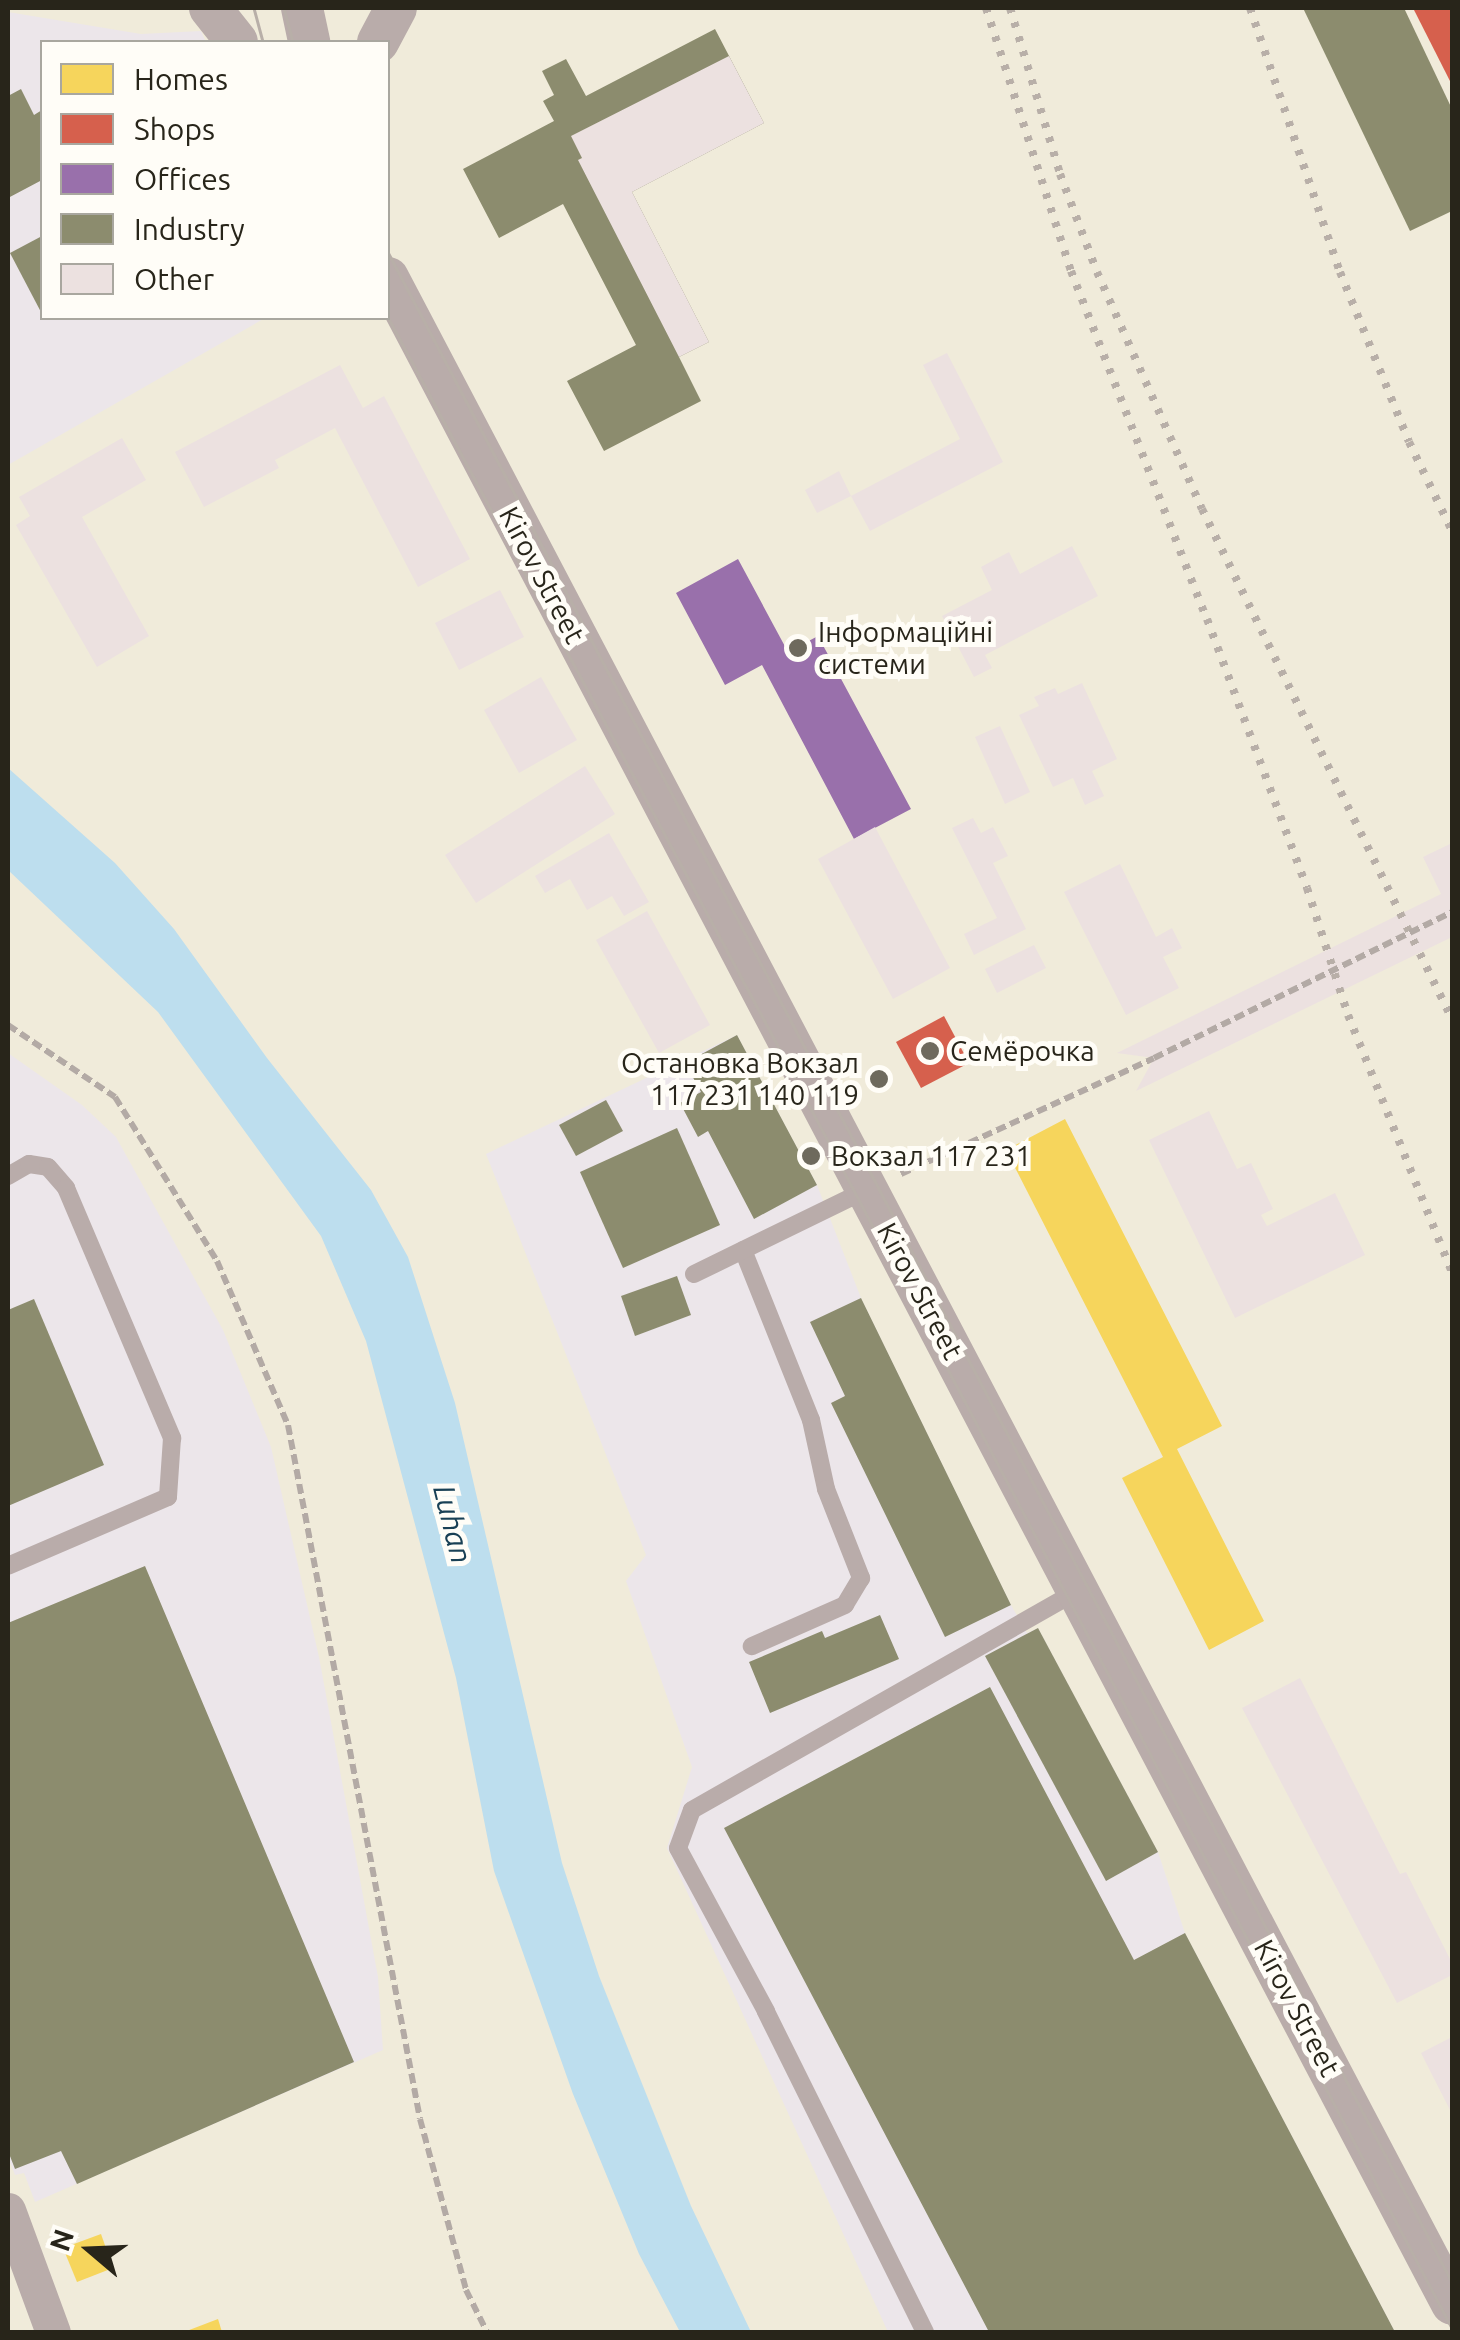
<!DOCTYPE html>
<html>
<head>
<meta charset="utf-8">
<style>
	body { margin:0 }
	#map { position:relative; width:1460px; height:2340px; overflow:hidden; background:#f0ebda; font-family:Ubuntu,sans-serif }
	div>[style] { position:absolute }
	.industrial>* { inset:0; background:#ece6ea }
	.water>* { inset:0; background:#bddeee }
	.homes>* { inset:0; background:#f6d55c }
	.shops>* { inset:0; background:#d6604d }
	.offices>* { inset:0; background:#9970ab }
	.industry>* { inset:0; background:#8c8c6e }
	.building>* { inset:0; background:#ece1e0 }
	.path>* { height:6px; margin-top:-3px; transform-origin:0; background:repeating-linear-gradient(90deg,#b3aaa5 0 10px,transparent 0 15px) }
	.service>* { height:18px; margin:-9px; padding:0 9px; transform-origin:9px; border-radius:9px; background:#b9acaa }
	.minor>* { height:35px; margin:-17.5px; padding:0 17.5px; transform-origin:17.5px; border-radius:17.5px; background:#b9acaa }
	.tertiary>* { height:42px; margin:-21px; padding:0 21px; transform-origin:21px; border-radius:21px; background:#b9acaa }
	.tram>* { height:2.5px; margin:-1.25px; padding:0 1.25px; transform-origin:1.25px; border-radius:1.25px; background:#b8afa8 }
	.rail>* { height:8px; margin-top:-4px; transform-origin:0; background:repeating-linear-gradient(90deg,#b8afa8 0 5px,transparent 0 15px) }
	.path-bridge>* { height:6px; margin-top:-3px; transform-origin:0; background:repeating-linear-gradient(90deg,#b3aaa5 0 10px,transparent 0 15px) }
	.dots>* { width:28px; height:28px; translate:-50% -50%; box-sizing:border-box; border:5px solid #fffdf7; border-radius:50% }
	span { translate:-50% -50%; white-space:nowrap; text-align:center; line-height:1.15; -webkit-text-stroke:10px #fffdf7; paint-order:stroke }
	.street-label { font-size:28px; color:#28251a }
	.poi-label { font-size:28px; color:#28251a }
	.left { translate:0 -50%; text-align:left }
	.right { translate:-100% -50%; text-align:right }
	.water-label { font-size:30px; color:#194055; font-style:italic }
	.frame { position:absolute; inset:0; border:10px solid #28251a; pointer-events:none }
	.legend { position:absolute; left:40px; top:40px; width:350px; height:280px; box-sizing:border-box; background:#fffdf7; border:2px solid #a9a79f; margin:0; padding:12px 18px; list-style:none; font-size:30px; color:#28251a }
	.legend li { display:flex; align-items:center; gap:20px; height:50px }
	.legend b { width:50px; border:2px solid #a9a79f }
	.north { position:absolute; left:40px; top:2200px; width:100px; height:100px; -webkit-text-stroke:8px #fffdf7; paint-order:stroke; rotate:289deg; font-size:28px; font-weight:700; line-height:40px; text-align:center; color:#28251a }
	.north::after { content:''; display:block; margin:auto; width:35px; height:45px; background:#28251a; clip-path:polygon(50% 0,100% 100%,50% 72%,0 100%) }
</style>
</head>
<body>
<div id="map">
	<div class="industrial">
		<div style="clip-path:polygon(8px 12px,141px 34px,201px 31px,206px 42px,42px 42px,42px 318px,265px 318px,8px 465px)"></div>
		<div style="clip-path:polygon(737px 1035px,817px 1185px,861px 1298px,1011px 1605px,1027px 1633px,1038px 1628px,1158px 1852px,1185px 1933px,1395px 2332px,888px 2332px,667px 1848px,692px 1767px,626px 1581px,646px 1555px,486px 1154px)"></div>
		<div style="clip-path:polygon(8px 1053px,82px 1105px,116px 1137px,223px 1330px,271px 1447px,319px 1657px,378px 1977px,383px 2050px,35px 2202px,24px 2173px,15px 2175px,8px 2157px)"></div>
	</div>
	<div class="water">
		<div style="clip-path:polygon(8px 768px,115px 863px,174px 929px,267px 1058px,371px 1190px,408px 1257px,455px 1403px,562px 1863px,599px 1976px,691px 2206px,751px 2332px,680px 2332px,639px 2254px,573px 2094px,494px 1871px,456px 1678px,366px 1341px,321px 1236px,158px 1012px,8px 870px)"></div>
	</div>
	<div class="homes">
		<div style="clip-path:polygon(1065px 1119px,1222px 1426px,1177px 1449px,1264px 1621px,1209px 1650px,1122px 1478px,1163px 1457px,1006px 1150px)"></div>
		<div style="clip-path:polygon(101px 2234px,113px 2268px,77px 2282px,63px 2248px)"></div>
		<div style="clip-path:polygon(218px 2319px,222px 2332px,184px 2332px)"></div>
	</div>
	<div class="shops">
		<div style="clip-path:polygon(1413px 8px,1452px 8px,1452px 85px)"></div>
		<div style="clip-path:polygon(944px 1016px,969px 1063px,921px 1088px,896px 1042px)"></div>
	</div>
	<div class="offices">
		<div style="clip-path:polygon(738px 559px,788px 652px,818px 636px,911px 809px,854px 839px,762px 665px,725px 685px,676px 593px)"></div>
	</div>
	<div class="industry">
		<div style="clip-path:polygon(1303px 8px,1404px 8px,1452px 109px,1452px 211px,1410px 231px)"></div>
		<div style="clip-path:polygon(715px 29px,764px 123px,632px 192px,709px 342px,679px 357px,701px 401px,604px 451px,567px 381px,636px 345px,563px 204px,499px 238px,463px 169px,554px 121px,543px 101px,554px 95px,542px 71px,566px 59px,586px 96px)"></div>
		<div style="clip-path:polygon(21px 89px,34px 115px,42px 110px,42px 180px,8px 198px,8px 96px)"></div>
		<div style="clip-path:polygon(42px 236px,42px 314px,10px 253px)"></div>
		<div style="clip-path:polygon(737px 1035px,817px 1185px,754px 1219px,708px 1131px,698px 1137px,680px 1103px,701px 1092px,685px 1063px)"></div>
		<div style="clip-path:polygon(606px 1100px,623px 1131px,576px 1156px,559px 1125px)"></div>
		<div style="clip-path:polygon(677px 1128px,720px 1225px,623px 1268px,580px 1172px)"></div>
		<div style="clip-path:polygon(677px 1276px,691px 1315px,635px 1336px,621px 1296px)"></div>
		<div style="clip-path:polygon(861px 1298px,1011px 1605px,945px 1637px,831px 1403px,845px 1396px,810px 1322px)"></div>
		<div style="clip-path:polygon(34px 1299px,104px 1465px,8px 1506px,8px 1310px)"></div>
		<div style="clip-path:polygon(145px 1566px,354px 2062px,77px 2184px,61px 2151px,15px 2169px,8px 2151px,8px 1623px)"></div>
		<div style="clip-path:polygon(880px 1615px,899px 1659px,770px 1713px,749px 1662px,822px 1631px,825px 1638px)"></div>
		<div style="clip-path:polygon(1038px 1628px,1158px 1852px,1106px 1881px,985px 1656px)"></div>
		<div style="clip-path:polygon(990px 1687px,1134px 1960px,1185px 1933px,1395px 2332px,989px 2332px,724px 1828px)"></div>
	</div>
	<div class="building">
		<div style="clip-path:polygon(729px 56px,764px 123px,632px 192px,709px 342px,679px 357px,578px 160px,582px 158px,571px 136px)"></div>
		<div style="clip-path:polygon(947px 353px,1003px 462px,870px 531px,851px 496px,960px 439px,923px 365px)"></div>
		<div style="clip-path:polygon(340px 365px,363px 408px,384px 396px,470px 559px,418px 587px,335px 428px,275px 460px,279px 468px,204px 507px,175px 452px)"></div>
		<div style="clip-path:polygon(122px 438px,146px 480px,82px 517px,149px 636px,97px 667px,16px 525px,30px 516px,19px 497px)"></div>
		<div style="clip-path:polygon(839px 471px,851px 496px,817px 513px,805px 490px)"></div>
		<div style="clip-path:polygon(1072px 546px,1098px 596px,985px 655px,992px 668px,974px 677px,942px 616px,992px 590px,981px 567px,1009px 552px,1020px 574px)"></div>
		<div style="clip-path:polygon(500px 590px,524px 637px,459px 670px,435px 623px)"></div>
		<div style="clip-path:polygon(541px 677px,577px 740px,519px 773px,484px 710px)"></div>
		<div style="clip-path:polygon(1082px 683px,1117px 759px,1092px 771px,1104px 796px,1085px 805px,1073px 778px,1053px 787px,1019px 715px,1039px 706px,1034px 697px,1055px 688px,1058px 694px)"></div>
		<div style="clip-path:polygon(1000px 726px,1030px 792px,1005px 804px,975px 737px)"></div>
		<div style="clip-path:polygon(585px 766px,615px 814px,476px 903px,445px 855px)"></div>
		<div style="clip-path:polygon(973px 818px,981px 833px,993px 827px,1008px 856px,993px 863px,1026px 929px,974px 955px,964px 934px,997px 918px,952px 828px)"></div>
		<div style="clip-path:polygon(875px 827px,950px 968px,893px 999px,818px 859px)"></div>
		<div style="clip-path:polygon(609px 833px,649px 902px,624px 916px,612px 896px,587px 910px,570px 879px,545px 893px,535px 876px)"></div>
		<div style="clip-path:polygon(1452px 843px,1452px 937px,1136px 1091px,1154px 1058px,1117px 1053px,1441px 894px,1423px 857px)"></div>
		<div style="clip-path:polygon(1120px 864px,1156px 937px,1172px 928px,1182px 948px,1163px 957px,1179px 988px,1126px 1015px,1064px 892px)"></div>
		<div style="clip-path:polygon(647px 911px,710px 1025px,659px 1053px,596px 940px)"></div>
		<div style="clip-path:polygon(1034px 945px,1046px 968px,997px 993px,985px 969px)"></div>
		<div style="clip-path:polygon(1209px 1111px,1237px 1169px,1251px 1163px,1273px 1209px,1261px 1215px,1267px 1226px,1335px 1193px,1365px 1255px,1235px 1318px,1149px 1140px)"></div>
		<div style="clip-path:polygon(1300px 1678px,1400px 1874px,1406px 1872px,1452px 1963px,1452px 1975px,1397px 2003px,1242px 1708px)"></div>
		<div style="clip-path:polygon(1452px 2037px,1452px 2114px,1421px 2053px)"></div>
	</div>
	<div class="path">
		<div style="left:8px;top:1025px;width:129px;rotate:33.9deg"></div>
		<div style="left:115px;top:1097px;width:193px;rotate:58.1deg"></div>
		<div style="left:217px;top:1261px;width:179px;rotate:66.6deg"></div>
		<div style="left:288px;top:1425px;width:706px;rotate:79.23deg"></div>
		<div style="left:420px;top:2119px;width:177px;rotate:74.9deg"></div>
		<div style="left:466px;top:2290px;width:47px;rotate:63.4deg"></div>
		<div style="left:901px;top:1174px;width:278px;rotate:-24.6deg"></div>
	</div>
	<div class="service">
		<div style="left:8px;top:1176px;width:24px;rotate:-30deg"></div>
		<div style="left:29px;top:1164px;width:19px;rotate:9deg"></div>
		<div style="left:48px;top:1167px;width:28px;rotate:49deg"></div>
		<div style="left:66px;top:1188px;width:272px;rotate:67deg"></div>
		<div style="left:172px;top:1438px;width:59px;rotate:93.9deg"></div>
		<div style="left:168px;top:1497px;width:174px;rotate:156.7deg"></div>
		<div style="left:743px;top:1250px;width:183px;rotate:68.2deg"></div>
		<div style="left:811px;top:1420px;width:71px;rotate:77.7deg"></div>
		<div style="left:826px;top:1489px;width:96px;rotate:68.5deg"></div>
		<div style="left:861px;top:1578px;width:31px;rotate:121deg"></div>
		<div style="left:845px;top:1605px;width:102px;rotate:156.2deg"></div>
		<div style="left:694px;top:1274px;width:191px;rotate:-26deg"></div>
		<div style="left:925px;top:2332px;width:358px;rotate:-116.4deg"></div>
		<div style="left:766px;top:2011px;width:185px;rotate:-118.4deg"></div>
		<div style="left:678px;top:1848px;width:40px;rotate:-69.8deg"></div>
		<div style="left:692px;top:1810px;width:444px;rotate:-29.6deg"></div>
	</div>
	<div class="minor">
		<div style="left:8px;top:2210px;width:130px;rotate:69.8deg"></div>
	</div>
	<div class="tertiary">
		<div style="left:210px;top:8px;width:43px;rotate:51.5deg"></div>
		<div style="left:302px;top:8px;width:35px;rotate:78deg"></div>
		<div style="left:378px;top:42px;width:38px;rotate:-62deg"></div>
		<div style="left:388px;top:278px;width:2288px;rotate:62.29deg"></div>
	</div>
	<div class="tram">
		<div style="left:254px;top:8px;width:35px;rotate:75deg"></div>
		<div style="left:284px;top:8px;width:35px;rotate:75deg"></div>
		<div style="left:388px;top:252px;width:2292px;rotate:62.34deg"></div>
		<div style="left:388px;top:317px;width:825px;rotate:61.85deg"></div>
		<div style="left:777px;top:1044px;width:1451px;rotate:62.27deg"></div>
	</div>
	<div class="rail">
		<div style="left:986px;top:8px;width:276px;rotate:72.1deg"></div>
		<div style="left:1071px;top:271px;width:374px;rotate:68.7deg"></div>
		<div style="left:1207px;top:619px;width:287px;rotate:69.6deg"></div>
		<div style="left:1307px;top:888px;width:133px;rotate:72.1deg"></div>
		<div style="left:1348px;top:1015px;width:278px;rotate:68deg"></div>
		<div style="left:1010px;top:8px;width:173px;rotate:73.2deg"></div>
		<div style="left:1060px;top:174px;width:105px;rotate:69.3deg"></div>
		<div style="left:1097px;top:272px;width:259px;rotate:66.1deg"></div>
		<div style="left:1202px;top:509px;width:568px;rotate:63.89deg"></div>
		<div style="left:1250px;top:8px;width:279px;rotate:71.2deg"></div>
		<div style="left:1340px;top:272px;width:183px;rotate:67.9deg"></div>
		<div style="left:1409px;top:442px;width:99px;rotate:64.2deg"></div>
	</div>
	<div class="path-bridge">
		<div style="left:1154px;top:1058px;width:332px;rotate:-26.1deg"></div>
	</div>
	<div class="dots">
		<div style="left:798px;top:648px;background:#6e6a5d"></div>
		<div style="left:930px;top:1051px;background:#6e6a5d"></div>
		<div style="left:879px;top:1079px;background:#6e6a5d"></div>
		<div style="left:811px;top:1156px;background:#6e6a5d"></div>
	</div>
	<div class="street-label">
		<span style="left:542px;top:575px;rotate:62deg">Kirov Street</span>
		<span style="left:920px;top:1291px;rotate:62deg">Kirov Street</span>
		<span style="left:1297px;top:2008px;rotate:62deg">Kirov Street</span>
	</div>
	<div class="poi-label">
		<span class="left" style="left:818px;top:648px">Інформаційні<br>системи</span>
		<span class="left" style="left:950px;top:1051px">Семёрочка</span>
		<span class="right" style="left:859px;top:1079px">Остановка Вокзал<br>117 231 140 119</span>
		<span class="left" style="left:831px;top:1156px">Вокзал 117 231</span>
	</div>
	<div class="water-label">
		<span style="left:453px;top:1524px;rotate:76deg">Luhan</span>
	</div>
	<div class="frame"></div>
	<ul class="legend">
	<li><b style="height:28px;background:#f6d55c"></b>Homes</li>
	<li><b style="height:28px;background:#d6604d"></b>Shops</li>
	<li><b style="height:28px;background:#9970ab"></b>Offices</li>
	<li><b style="height:28px;background:#8c8c6e"></b>Industry</li>
	<li><b style="height:28px;background:#ece1e0"></b>Other</li>
	</ul>
	<div class="north">N</div>
</div>
</body>
</html>
